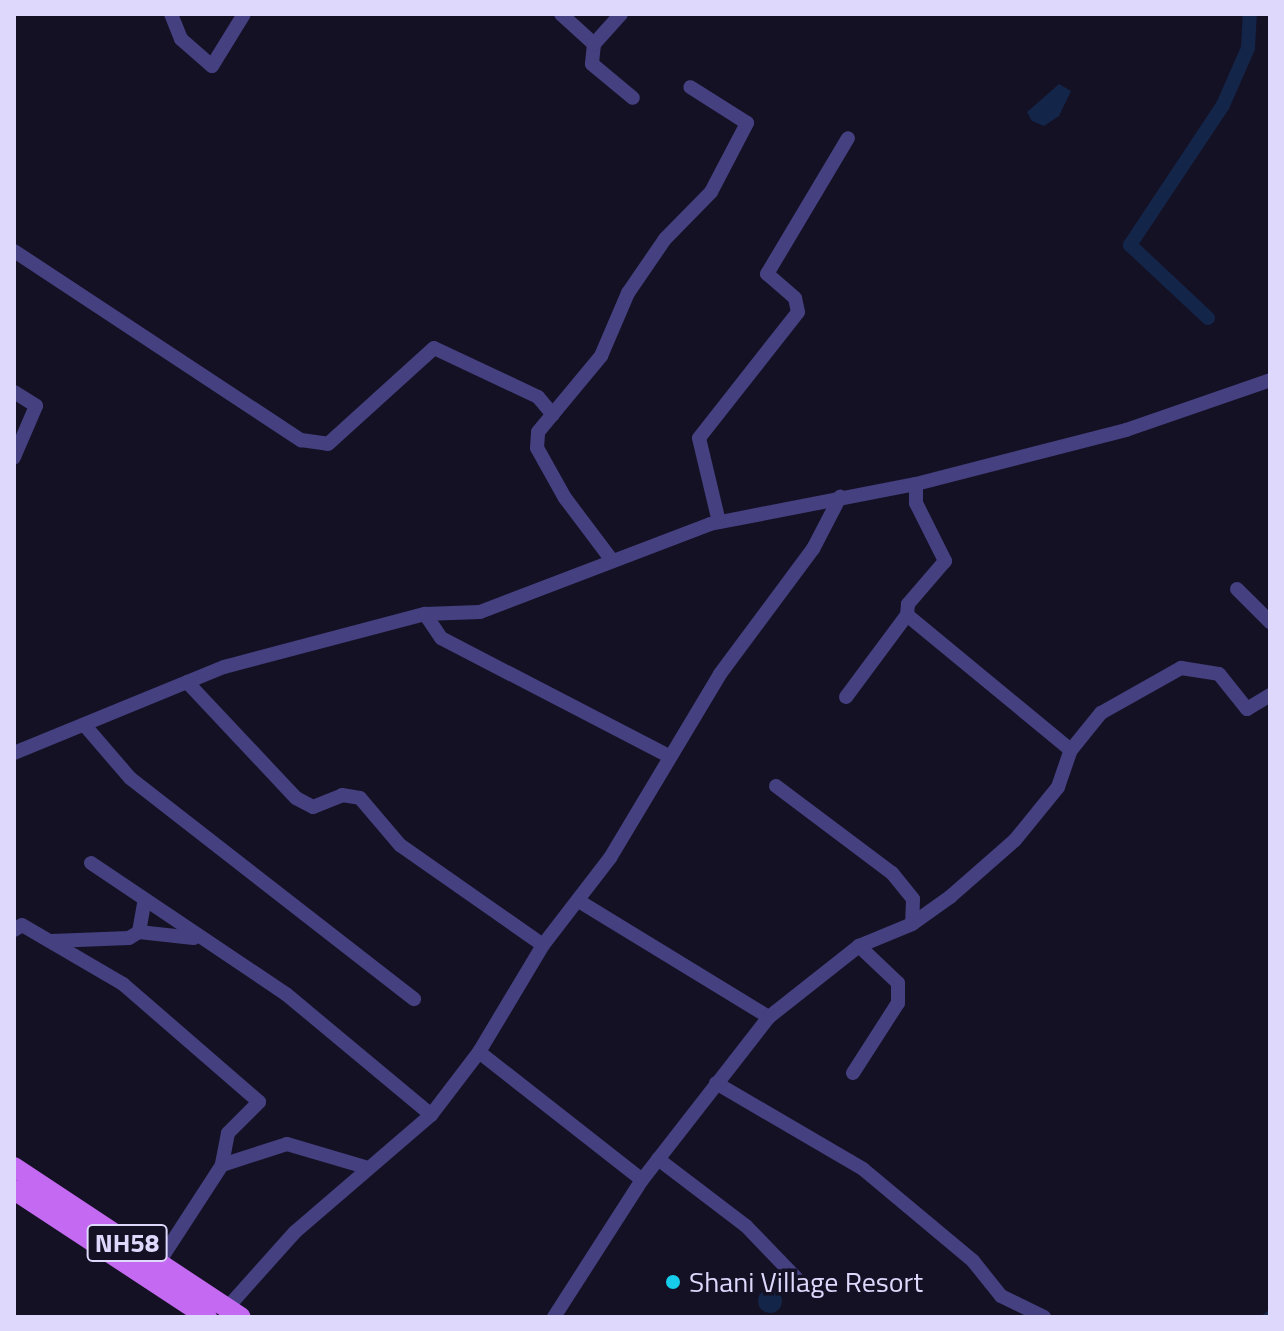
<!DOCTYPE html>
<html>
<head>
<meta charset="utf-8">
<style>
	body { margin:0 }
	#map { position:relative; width:1284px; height:1331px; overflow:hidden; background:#151125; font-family:"Titillium Web",sans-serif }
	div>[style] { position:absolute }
	.water>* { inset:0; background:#132548 }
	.round { border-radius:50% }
	.stream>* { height:4px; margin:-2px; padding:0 2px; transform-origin:2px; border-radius:2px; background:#132548 }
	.canal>* { height:14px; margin:-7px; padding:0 7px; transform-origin:7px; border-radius:7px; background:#132548 }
	.street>* { height:14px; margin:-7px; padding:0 7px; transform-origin:7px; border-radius:7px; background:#454080 }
	.primary>* { height:20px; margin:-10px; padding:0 10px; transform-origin:10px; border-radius:10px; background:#c469f2 }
	.dots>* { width:22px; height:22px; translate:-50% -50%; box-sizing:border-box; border:4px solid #151125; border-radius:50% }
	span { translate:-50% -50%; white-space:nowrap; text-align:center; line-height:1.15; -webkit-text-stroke:7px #151125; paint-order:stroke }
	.shield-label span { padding:2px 6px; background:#151125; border:2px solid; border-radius:6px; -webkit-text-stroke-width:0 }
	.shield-label { font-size:26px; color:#ded9fc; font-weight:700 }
	.poi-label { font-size:28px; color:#ded9fc }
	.left { translate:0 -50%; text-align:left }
	.frame { position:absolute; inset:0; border:16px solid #ded9fc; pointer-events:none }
</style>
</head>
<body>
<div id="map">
	<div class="water">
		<div style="clip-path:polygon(1059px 84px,1071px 91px,1059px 116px,1044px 126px,1032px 121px,1027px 112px)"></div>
		<div class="round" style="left:758px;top:1289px;width:24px;height:24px"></div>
	</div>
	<div class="stream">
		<div style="left:1263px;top:1317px;width:9px;rotate:-36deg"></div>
	</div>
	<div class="canal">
		<div style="left:1208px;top:318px;width:107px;rotate:-136.9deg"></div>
		<div style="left:1130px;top:245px;width:168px;rotate:-56.4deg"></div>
		<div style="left:1223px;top:105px;width:62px;rotate:-66.3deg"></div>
		<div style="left:1248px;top:48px;width:34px;rotate:-87deg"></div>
	</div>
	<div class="street">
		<div style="left:171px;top:14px;width:27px;rotate:68deg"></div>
		<div style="left:181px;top:39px;width:41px;rotate:41.1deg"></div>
		<div style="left:212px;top:66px;width:61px;rotate:-58.4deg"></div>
		<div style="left:561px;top:14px;width:45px;rotate:42.3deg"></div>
		<div style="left:594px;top:44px;width:20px;rotate:96deg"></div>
		<div style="left:592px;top:64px;width:53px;rotate:39.7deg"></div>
		<div style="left:594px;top:44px;width:40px;rotate:-48deg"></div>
		<div style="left:14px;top:251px;width:344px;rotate:33.4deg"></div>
		<div style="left:301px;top:440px;width:27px;rotate:8deg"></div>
		<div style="left:328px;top:444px;width:143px;rotate:-42.2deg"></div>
		<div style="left:434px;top:348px;width:115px;rotate:25.2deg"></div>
		<div style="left:538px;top:397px;width:23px;rotate:50deg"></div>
		<div style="left:14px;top:392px;width:26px;rotate:32deg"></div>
		<div style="left:36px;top:406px;width:56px;rotate:113.3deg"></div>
		<div style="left:916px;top:484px;width:19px;rotate:90deg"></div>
		<div style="left:916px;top:503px;width:65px;rotate:63.4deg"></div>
		<div style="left:945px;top:561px;width:57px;rotate:130.7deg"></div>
		<div style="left:908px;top:604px;width:11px;rotate:95deg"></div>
		<div style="left:907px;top:615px;width:212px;rotate:39.5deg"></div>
		<div style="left:719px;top:522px;width:86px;rotate:-103.4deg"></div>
		<div style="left:699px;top:438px;width:160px;rotate:-51.8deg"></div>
		<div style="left:798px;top:312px;width:14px;rotate:-102deg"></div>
		<div style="left:795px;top:298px;width:37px;rotate:-139deg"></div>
		<div style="left:767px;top:274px;width:158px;rotate:-59.2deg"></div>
		<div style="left:611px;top:559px;width:76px;rotate:-127deg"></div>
		<div style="left:565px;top:498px;width:57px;rotate:-119.2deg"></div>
		<div style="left:537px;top:448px;width:16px;rotate:-86deg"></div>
		<div style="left:538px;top:432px;width:99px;rotate:-50.3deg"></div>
		<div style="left:601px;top:356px;width:69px;rotate:-66.8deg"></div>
		<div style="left:628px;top:293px;width:65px;rotate:-55.6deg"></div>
		<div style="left:665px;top:239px;width:66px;rotate:-45.6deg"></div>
		<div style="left:711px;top:192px;width:78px;rotate:-62.4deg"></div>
		<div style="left:747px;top:123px;width:67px;rotate:-147.7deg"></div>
		<div style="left:1237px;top:589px;width:47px;rotate:45deg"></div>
		<div style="left:425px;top:614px;width:29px;rotate:56deg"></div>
		<div style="left:441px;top:638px;width:257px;rotate:27.4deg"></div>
		<div style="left:187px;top:682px;width:159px;rotate:46.8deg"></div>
		<div style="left:296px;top:798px;width:19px;rotate:28deg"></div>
		<div style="left:313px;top:807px;width:31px;rotate:-22deg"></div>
		<div style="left:342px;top:795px;width:18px;rotate:9deg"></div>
		<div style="left:360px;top:798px;width:62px;rotate:49.6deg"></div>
		<div style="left:400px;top:845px;width:174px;rotate:35deg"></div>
		<div style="left:846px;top:697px;width:102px;rotate:-53.4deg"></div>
		<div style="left:87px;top:728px;width:66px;rotate:49.3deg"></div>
		<div style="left:130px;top:778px;width:360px;rotate:37.9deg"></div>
		<div style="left:14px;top:753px;width:227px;rotate:-22.3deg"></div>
		<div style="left:224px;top:667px;width:208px;rotate:-14.8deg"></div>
		<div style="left:425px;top:614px;width:55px;rotate:-2.1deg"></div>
		<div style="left:480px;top:612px;width:246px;rotate:-20.9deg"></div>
		<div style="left:710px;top:524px;width:210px;rotate:-11deg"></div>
		<div style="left:916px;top:484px;width:217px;rotate:-14.4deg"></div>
		<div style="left:1126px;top:430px;width:152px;rotate:-19.1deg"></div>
		<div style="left:776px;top:786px;width:145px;rotate:36.9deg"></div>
		<div style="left:892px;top:873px;width:33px;rotate:51deg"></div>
		<div style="left:913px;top:899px;width:25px;rotate:92deg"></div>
		<div style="left:91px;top:863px;width:235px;rotate:33.9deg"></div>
		<div style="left:286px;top:994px;width:189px;rotate:39.8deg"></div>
		<div style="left:582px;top:903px;width:219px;rotate:31.4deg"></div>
		<div style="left:14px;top:930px;width:9px;rotate:-32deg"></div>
		<div style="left:22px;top:925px;width:117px;rotate:30.3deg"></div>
		<div style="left:123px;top:984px;width:180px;rotate:40.9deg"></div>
		<div style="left:259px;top:1102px;width:44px;rotate:135deg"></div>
		<div style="left:228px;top:1133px;width:33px;rotate:101deg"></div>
		<div style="left:139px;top:932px;width:55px;rotate:6.2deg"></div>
		<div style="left:52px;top:941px;width:77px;rotate:-2.2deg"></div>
		<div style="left:129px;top:938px;width:12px;rotate:-31deg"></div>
		<div style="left:139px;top:932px;width:29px;rotate:-80deg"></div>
		<div style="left:479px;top:1052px;width:207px;rotate:38.1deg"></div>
		<div style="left:853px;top:1073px;width:83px;rotate:-57.3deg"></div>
		<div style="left:898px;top:1003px;width:20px;rotate:-90deg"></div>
		<div style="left:898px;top:983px;width:54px;rotate:-136.5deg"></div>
		<div style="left:716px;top:1083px;width:170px;rotate:30.3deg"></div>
		<div style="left:863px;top:1169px;width:143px;rotate:39.9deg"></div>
		<div style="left:973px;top:1261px;width:45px;rotate:51.3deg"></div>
		<div style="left:1001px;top:1296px;width:48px;rotate:26deg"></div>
		<div style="left:658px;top:1159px;width:111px;rotate:37.3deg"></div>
		<div style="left:746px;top:1226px;width:85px;rotate:46deg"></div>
		<div style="left:159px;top:1262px;width:116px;rotate:-57deg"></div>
		<div style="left:222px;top:1165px;width:68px;rotate:-17.9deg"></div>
		<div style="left:287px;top:1144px;width:81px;rotate:16.4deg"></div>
		<div style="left:227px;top:1308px;width:102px;rotate:-48.2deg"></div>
		<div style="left:295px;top:1232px;width:179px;rotate:-40.7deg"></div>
		<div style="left:431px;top:1115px;width:79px;rotate:-52.7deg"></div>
		<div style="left:479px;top:1052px;width:125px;rotate:-59.1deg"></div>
		<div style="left:543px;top:945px;width:110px;rotate:-52.4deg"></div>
		<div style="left:610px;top:858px;width:214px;rotate:-59.1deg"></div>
		<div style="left:720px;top:674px;width:156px;rotate:-53.4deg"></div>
		<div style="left:813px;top:549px;width:59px;rotate:-62.6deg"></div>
		<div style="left:554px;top:1317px;width:163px;rotate:-57.3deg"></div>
		<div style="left:642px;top:1180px;width:207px;rotate:-52.1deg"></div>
		<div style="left:769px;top:1017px;width:115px;rotate:-38.3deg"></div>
		<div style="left:859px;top:946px;width:57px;rotate:-22.5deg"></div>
		<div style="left:912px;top:924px;width:47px;rotate:-35.4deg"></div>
		<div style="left:950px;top:897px;width:86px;rotate:-41.2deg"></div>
		<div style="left:1015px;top:840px;width:68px;rotate:-50.9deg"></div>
		<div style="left:1058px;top:787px;width:39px;rotate:-71deg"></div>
		<div style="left:1071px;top:750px;width:48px;rotate:-51deg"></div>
		<div style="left:1101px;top:713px;width:92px;rotate:-29.4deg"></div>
		<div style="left:1181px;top:668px;width:38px;rotate:9deg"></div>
		<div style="left:1219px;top:674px;width:45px;rotate:51.3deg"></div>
		<div style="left:1247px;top:709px;width:27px;rotate:-31deg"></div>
	</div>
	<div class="primary">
		<div style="left:14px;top:1167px;width:272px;rotate:33.5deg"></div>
		<div style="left:14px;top:1190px;width:231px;rotate:33.3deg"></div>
	</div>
	<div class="dots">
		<div style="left:673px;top:1282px;background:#16ceeb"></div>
	</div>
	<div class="shield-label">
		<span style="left:127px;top:1243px">NH58</span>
	</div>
	<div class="poi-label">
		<span class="left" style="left:689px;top:1282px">Shani Village Resort</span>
	</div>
	<div class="frame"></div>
</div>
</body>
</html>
